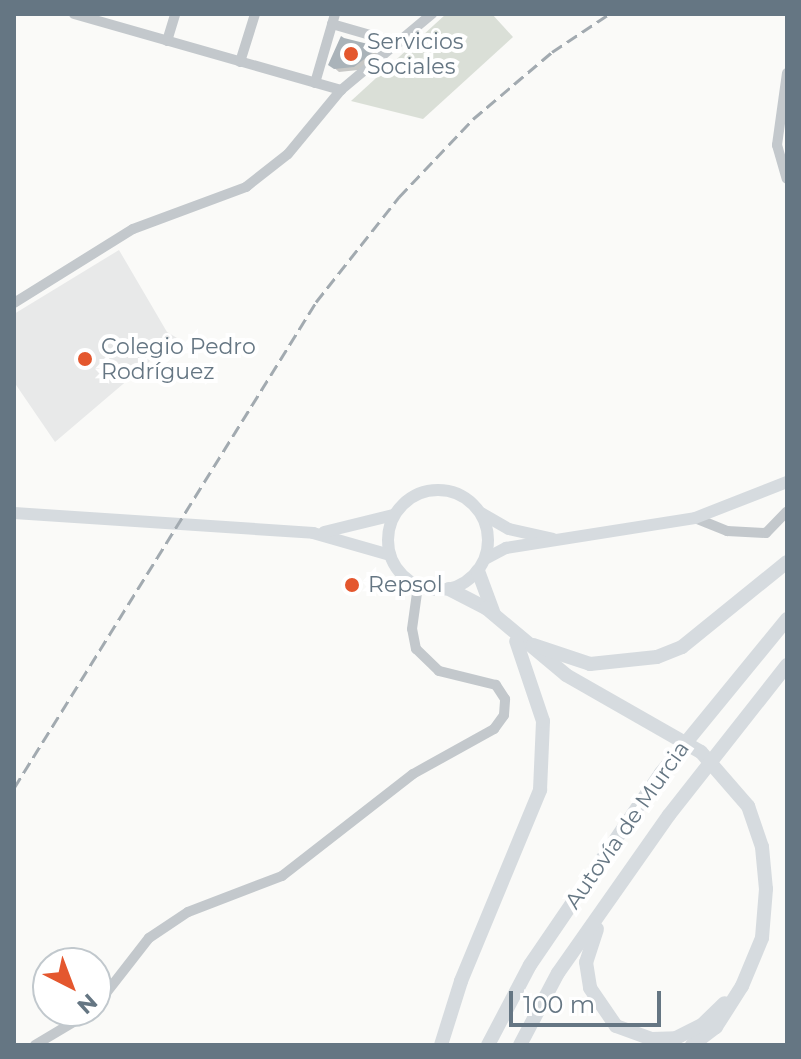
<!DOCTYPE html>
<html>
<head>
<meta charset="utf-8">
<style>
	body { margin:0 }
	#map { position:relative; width:801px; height:1059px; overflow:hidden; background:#fafaf8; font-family:Montserrat,sans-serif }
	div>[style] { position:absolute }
	.built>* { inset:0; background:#e8e9e9 }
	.green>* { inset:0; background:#dadfd7 }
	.shadow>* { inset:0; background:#0003 }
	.building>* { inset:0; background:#aab3b9 }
	.minor>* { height:10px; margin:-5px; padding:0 5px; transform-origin:5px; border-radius:5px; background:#c3c8cc }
	.major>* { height:12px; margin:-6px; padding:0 6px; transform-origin:6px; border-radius:6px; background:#d6dbdf }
	.major>.ring { margin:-6px; padding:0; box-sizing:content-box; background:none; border:12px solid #d6dbdf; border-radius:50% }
	.highway>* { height:14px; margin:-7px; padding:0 7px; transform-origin:7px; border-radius:7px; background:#d6dbdf }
	.rail>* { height:3px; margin-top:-1.5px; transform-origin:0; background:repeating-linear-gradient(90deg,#a2aab0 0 12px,transparent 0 18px) }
	.dots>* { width:22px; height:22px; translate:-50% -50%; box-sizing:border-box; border:4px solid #fff; border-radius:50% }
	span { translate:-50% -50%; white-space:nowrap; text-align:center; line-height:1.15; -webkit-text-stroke:8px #fff; paint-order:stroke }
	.poi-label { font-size:22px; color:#657683 }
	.left { translate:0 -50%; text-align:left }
	.street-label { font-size:22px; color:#657683 }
	.frame { position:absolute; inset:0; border:16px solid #657683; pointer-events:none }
	.north { position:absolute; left:32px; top:947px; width:80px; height:80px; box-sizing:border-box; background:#fff; border:2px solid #c1c8cd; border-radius:50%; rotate:138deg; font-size:22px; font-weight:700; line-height:32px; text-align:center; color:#657683 }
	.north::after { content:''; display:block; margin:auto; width:28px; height:36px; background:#e4572e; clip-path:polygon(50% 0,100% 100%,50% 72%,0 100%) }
	.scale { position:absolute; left:509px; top:991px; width:152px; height:36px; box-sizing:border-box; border:4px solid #657683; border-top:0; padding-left:10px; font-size:24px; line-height:28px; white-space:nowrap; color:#657683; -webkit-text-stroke:6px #fff; paint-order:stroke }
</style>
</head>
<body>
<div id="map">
	<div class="built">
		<div style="clip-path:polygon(119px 250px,167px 332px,177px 338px,55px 442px,14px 382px,14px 314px)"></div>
	</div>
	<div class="green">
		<div style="clip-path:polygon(446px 14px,492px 14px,513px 37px,423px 119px,351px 101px)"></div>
	</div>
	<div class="shadow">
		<div style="clip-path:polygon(342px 39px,375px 52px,378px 54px,358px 70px,339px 72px,331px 65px)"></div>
	</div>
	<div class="building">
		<div style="clip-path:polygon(341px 36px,344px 38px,380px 47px,354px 67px,334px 69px,328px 65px)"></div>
	</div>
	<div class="minor">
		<div style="left:74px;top:14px;width:278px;rotate:15.9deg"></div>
		<div style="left:332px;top:24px;width:69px;rotate:16.1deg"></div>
		<div style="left:167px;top:41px;width:28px;rotate:-73deg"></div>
		<div style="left:240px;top:62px;width:50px;rotate:-72.6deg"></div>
		<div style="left:787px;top:73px;width:73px;rotate:97.9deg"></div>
		<div style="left:777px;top:145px;width:35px;rotate:74deg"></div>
		<div style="left:315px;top:83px;width:72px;rotate:-73.8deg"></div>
		<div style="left:14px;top:303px;width:140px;rotate:-31.9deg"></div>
		<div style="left:133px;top:229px;width:121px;rotate:-20.4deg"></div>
		<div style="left:246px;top:187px;width:53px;rotate:-38.2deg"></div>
		<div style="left:288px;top:154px;width:83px;rotate:-50.4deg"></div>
		<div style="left:341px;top:90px;width:119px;rotate:-39.9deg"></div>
		<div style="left:695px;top:518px;width:35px;rotate:22deg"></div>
		<div style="left:727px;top:531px;width:39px;rotate:3deg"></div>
		<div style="left:766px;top:533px;width:30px;rotate:-46deg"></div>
		<div style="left:96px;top:1006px;width:86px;rotate:-52.1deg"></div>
		<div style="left:149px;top:938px;width:47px;rotate:-33.7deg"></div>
		<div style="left:188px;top:912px;width:101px;rotate:-21deg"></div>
		<div style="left:282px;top:876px;width:166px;rotate:-37.9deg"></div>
		<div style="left:413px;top:774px;width:93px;rotate:-29.1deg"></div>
		<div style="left:494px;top:729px;width:17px;rotate:-54deg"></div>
		<div style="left:504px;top:715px;width:16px;rotate:-86deg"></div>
		<div style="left:505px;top:699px;width:17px;rotate:-123deg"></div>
		<div style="left:496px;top:685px;width:59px;rotate:-166.2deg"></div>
		<div style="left:439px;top:671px;width:32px;rotate:-136deg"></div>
		<div style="left:416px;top:649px;width:20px;rotate:-101deg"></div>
		<div style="left:412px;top:629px;width:43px;rotate:-82.1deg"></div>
		<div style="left:35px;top:1045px;width:66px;rotate:-30.8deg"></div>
	</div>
	<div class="major">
		<div class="ring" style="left:388px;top:490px;width:88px;height:88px"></div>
		<div style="left:14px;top:513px;width:300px;rotate:3.8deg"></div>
		<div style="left:313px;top:533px;width:80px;rotate:15.9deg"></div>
		<div style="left:481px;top:513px;width:32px;rotate:30deg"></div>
		<div style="left:509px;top:529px;width:45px;rotate:12.8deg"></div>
		<div style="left:324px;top:532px;width:72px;rotate:-13.7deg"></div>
		<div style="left:485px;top:559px;width:24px;rotate:-28deg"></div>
		<div style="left:506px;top:548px;width:191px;rotate:-9deg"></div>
		<div style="left:695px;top:518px;width:99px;rotate:-21.4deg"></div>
	</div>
	<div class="highway">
		<div style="left:478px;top:571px;width:46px;rotate:69.6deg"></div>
		<div style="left:449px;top:589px;width:42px;rotate:27.2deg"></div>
		<div style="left:486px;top:608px;width:104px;rotate:39.9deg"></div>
		<div style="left:566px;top:675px;width:155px;rotate:29.7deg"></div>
		<div style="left:701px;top:752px;width:72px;rotate:49deg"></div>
		<div style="left:748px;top:806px;width:43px;rotate:71.1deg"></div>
		<div style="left:762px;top:847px;width:42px;rotate:84.6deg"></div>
		<div style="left:766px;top:889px;width:49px;rotate:94.7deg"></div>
		<div style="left:762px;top:938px;width:52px;rotate:112.6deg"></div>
		<div style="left:742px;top:986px;width:49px;rotate:122.4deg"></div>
		<div style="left:716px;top:1027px;width:30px;rotate:143deg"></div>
		<div style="left:533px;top:645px;width:60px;rotate:18.4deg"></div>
		<div style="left:590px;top:664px;width:67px;rotate:-6deg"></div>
		<div style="left:657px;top:657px;width:27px;rotate:-22deg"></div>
		<div style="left:682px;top:647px;width:135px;rotate:-39deg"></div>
		<div style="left:597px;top:929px;width:35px;rotate:108deg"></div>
		<div style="left:586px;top:962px;width:26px;rotate:81deg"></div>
		<div style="left:590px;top:988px;width:46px;rotate:55.6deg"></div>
		<div style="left:616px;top:1026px;width:38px;rotate:20deg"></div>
		<div style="left:652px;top:1039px;width:24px;rotate:-2deg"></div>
		<div style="left:676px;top:1038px;width:30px;rotate:-27deg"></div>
		<div style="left:703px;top:1024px;width:30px;rotate:-44deg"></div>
		<div style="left:441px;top:1045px;width:67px;rotate:-72.6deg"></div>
		<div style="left:461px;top:981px;width:207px;rotate:-67.5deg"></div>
		<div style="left:540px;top:790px;width:69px;rotate:-87.5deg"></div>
		<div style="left:543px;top:721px;width:84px;rotate:-108.6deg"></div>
		<div style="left:488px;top:1045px;width:90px;rotate:-62.3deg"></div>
		<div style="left:530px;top:965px;width:232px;rotate:-55.7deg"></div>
		<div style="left:661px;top:773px;width:199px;rotate:-50.7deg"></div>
		<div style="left:520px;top:1045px;width:81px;rotate:-62.2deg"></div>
		<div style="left:558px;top:973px;width:193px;rotate:-54.9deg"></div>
		<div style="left:669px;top:815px;width:191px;rotate:-51.8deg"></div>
	</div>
	<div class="rail">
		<div style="left:14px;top:788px;width:572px;rotate:-58.14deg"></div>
		<div style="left:316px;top:302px;width:134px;rotate:-51.7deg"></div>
		<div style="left:399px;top:197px;width:108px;rotate:-46.5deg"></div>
		<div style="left:473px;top:119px;width:104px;rotate:-40.3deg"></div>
		<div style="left:552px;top:52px;width:69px;rotate:-33.7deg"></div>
	</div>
	<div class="dots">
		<div style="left:351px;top:54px;background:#e4572e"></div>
		<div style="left:85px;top:359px;background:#e4572e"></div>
		<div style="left:352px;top:585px;background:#e4572e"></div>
	</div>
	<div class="poi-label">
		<span class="left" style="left:367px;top:54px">Servicios<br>Sociales</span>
		<span class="left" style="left:101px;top:359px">Colegio Pedro<br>Rodríguez</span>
		<span class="left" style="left:368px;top:585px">Repsol</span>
	</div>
	<div class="street-label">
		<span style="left:627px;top:825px;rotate:-55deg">Autovía de Murcia</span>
	</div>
	<div class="frame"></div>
	<div class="north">N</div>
	<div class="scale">100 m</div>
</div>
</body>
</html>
